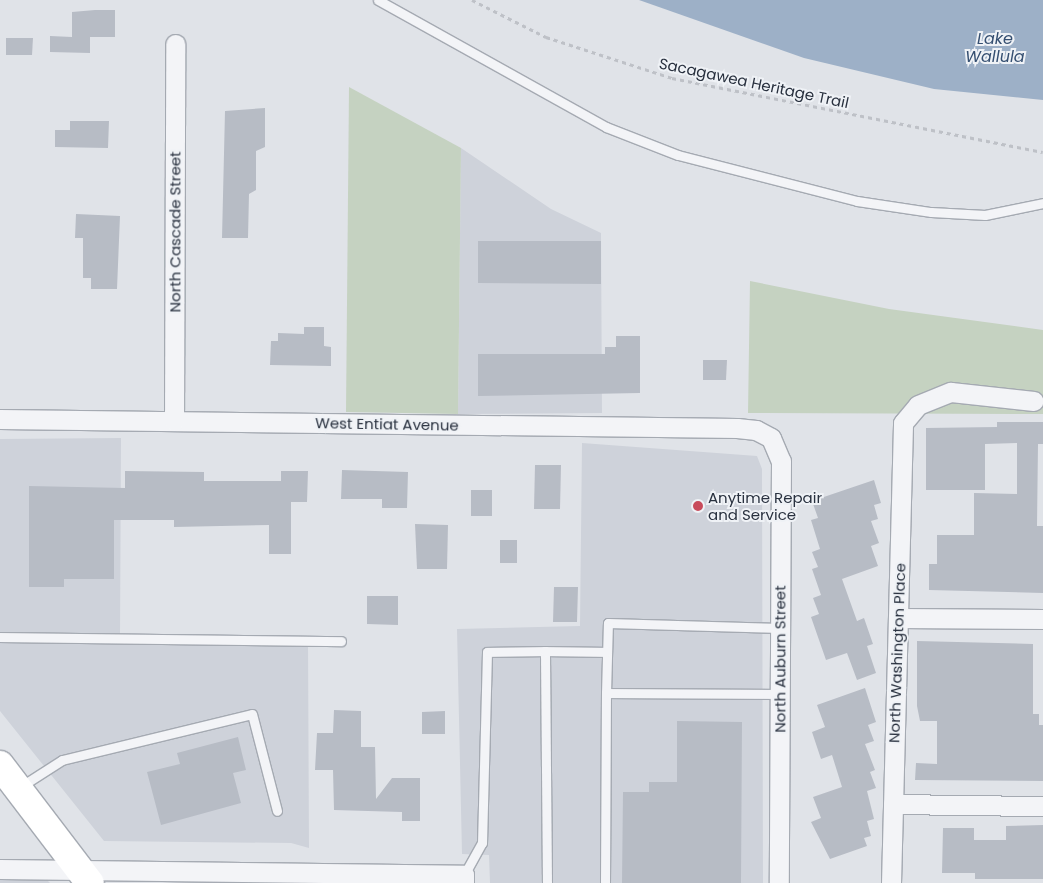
<!DOCTYPE html>
<html>
<head>
<meta charset="utf-8">
<style>
	body { margin:0 }
	#map { position:relative; width:1043px; height:883px; overflow:hidden; background:#e0e3e8; font-family:Poppins,sans-serif }
	div>[style] { position:absolute }
	.built>* { inset:0; background:#ced2da }
	.green>* { inset:0; background:#c5d2c1 }
	.water>* { inset:0; background:#9db0c7 }
	.building>* { inset:0; background:#b7bcc5 }
	.path>* { height:3px; margin-top:-1.5px; transform-origin:0; background:repeating-linear-gradient(90deg,#bec1c7 0 4px,transparent 0 8px) }
	.roads { filter:drop-shadow(1px 0 #a5aab2) drop-shadow(-1px 0 #a5aab2) drop-shadow(0 1px #a5aab2) drop-shadow(0 -1px #a5aab2) }
	.service>* { height:9px; margin:-4.5px; padding:0 4.5px; transform-origin:4.5px; border-radius:4.5px; background:#f3f4f7 }
	.minor>* { height:19px; margin:-9.5px; padding:0 9.5px; transform-origin:9.5px; border-radius:9.5px; background:#f3f4f7 }
	.primary>* { height:28px; margin:-14px; padding:0 14px; transform-origin:14px; border-radius:14px; background:#fff }
	.dots>* { width:14px; height:14px; translate:-50% -50%; box-sizing:border-box; border:2px solid #eff2f6; border-radius:50% }
	span { translate:-50% -50%; white-space:nowrap; text-align:center; line-height:1.15; -webkit-text-stroke:4px #eff2f6; paint-order:stroke }
	.street-label { font-size:15px; color:#29313f }
	.poi-label { font-size:15px; color:#29313f }
	.left { translate:0 -50%; text-align:left }
	.water-label { font-size:16px; color:#354f71; font-style:italic }
</style>
</head>
<body>
<div id="map">
	<div class="built">
		<div style="clip-path:polygon(461px 148px,551px 209px,601px 233px,602px 413px,458px 414px)"></div>
		<div style="clip-path:polygon(121px 438px,120px 639px,308px 641px,309px 848px,291px 843px,104px 841px,0 711px,0 439px)"></div>
		<div style="clip-path:polygon(582px 443px,757px 456px,762px 469px,763px 883px,490px 883px,489px 855px,462px 854px,457px 629px,580px 626px)"></div>
		<div style="clip-path:polygon(0 878px,47px 880px,50px 883px,0 883px)"></div>
	</div>
	<div class="green">
		<div style="clip-path:polygon(349px 87px,461px 148px,458px 414px,346px 412px)"></div>
		<div style="clip-path:polygon(750px 281px,889px 309px,1043px 330px,1043px 414px,748px 413px)"></div>
	</div>
	<div class="water">
		<div style="clip-path:polygon(639px 0,1043px 0,1043px 100px,934px 89px,804px 58px)"></div>
	</div>
	<div class="building">
		<div style="clip-path:polygon(95px 10px,115px 10px,115px 37px,90px 37px,90px 53px,50px 52px,50px 36px,72px 37px,72px 12px)"></div>
		<div style="clip-path:polygon(6px 38px,33px 38px,32px 55px,6px 55px)"></div>
		<div style="clip-path:polygon(265px 108px,265px 147px,256px 151px,256px 190px,249px 194px,248px 238px,222px 238px,225px 111px)"></div>
		<div style="clip-path:polygon(70px 121px,109px 121px,108px 148px,55px 147px,55px 130px,70px 130px)"></div>
		<div style="clip-path:polygon(76px 214px,120px 216px,117px 289px,91px 289px,91px 278px,83px 278px,83px 238px,75px 238px)"></div>
		<div style="clip-path:polygon(478px 241px,601px 241px,601px 284px,478px 283px)"></div>
		<div style="clip-path:polygon(304px 327px,324px 327px,324px 346px,331px 347px,331px 366px,270px 365px,271px 341px,278px 341px,278px 333px,304px 334px)"></div>
		<div style="clip-path:polygon(616px 336px,640px 336px,640px 393px,478px 396px,478px 354px,605px 354px,605px 347px,616px 347px)"></div>
		<div style="clip-path:polygon(703px 360px,727px 360px,726px 380px,703px 380px)"></div>
		<div style="clip-path:polygon(997px 422px,1043px 422px,1043px 444px,1038px 444px,1037px 526px,1043px 526px,1043px 593px,929px 590px,929px 564px,937px 564px,937px 535px,974px 535px,974px 493px,1017px 494px,1017px 443px,985px 444px,985px 490px,926px 490px,926px 428px,997px 427px)"></div>
		<div style="clip-path:polygon(535px 465px,561px 465px,560px 509px,534px 509px)"></div>
		<div style="clip-path:polygon(342px 470px,408px 472px,407px 508px,382px 508px,382px 499px,341px 499px)"></div>
		<div style="clip-path:polygon(125px 471px,204px 472px,204px 481px,281px 481px,281px 471px,308px 471px,307px 502px,291px 502px,291px 554px,269px 554px,269px 525px,174px 527px,174px 520px,114px 520px,114px 579px,64px 579px,64px 587px,29px 587px,29px 486px,125px 488px)"></div>
		<div style="clip-path:polygon(874px 480px,881px 503px,874px 505px,878px 519px,871px 521px,879px 543px,871px 546px,878px 566px,842px 579px,857px 621px,864px 618px,873px 644px,867px 646px,876px 673px,857px 680px,847px 653px,826px 660px,811px 617px,819px 614px,813px 598px,821px 595px,812px 569px,818px 567px,812px 552px,820px 549px,811px 520px,818px 518px,812px 501px)"></div>
		<div style="clip-path:polygon(471px 490px,492px 490px,492px 516px,471px 516px)"></div>
		<div style="clip-path:polygon(415px 524px,448px 525px,447px 569px,417px 569px)"></div>
		<div style="clip-path:polygon(500px 540px,517px 540px,517px 563px,500px 563px)"></div>
		<div style="clip-path:polygon(554px 587px,578px 587px,577px 622px,553px 622px)"></div>
		<div style="clip-path:polygon(367px 596px,398px 596px,398px 625px,367px 624px)"></div>
		<div style="clip-path:polygon(917px 641px,1033px 644px,1033px 714px,1039px 714px,1039px 725px,1043px 725px,1043px 781px,915px 780px,916px 763px,937px 764px,937px 721px,920px 721px,917px 706px)"></div>
		<div style="clip-path:polygon(865px 688px,876px 722px,868px 725px,874px 741px,865px 744px,875px 770px,870px 772px,876px 788px,867px 791px,874px 819px,867px 821px,871px 836px,864px 838px,867px 846px,830px 859px,811px 822px,821px 818px,813px 797px,842px 787px,832px 755px,821px 759px,812px 732px,825px 727px,817px 705px)"></div>
		<div style="clip-path:polygon(334px 710px,361px 711px,361px 747px,375px 747px,376px 799px,392px 778px,420px 778px,420px 821px,402px 821px,402px 812px,334px 810px,333px 770px,315px 770px,317px 733px,333px 733px)"></div>
		<div style="clip-path:polygon(445px 711px,445px 734px,422px 734px,422px 712px)"></div>
		<div style="clip-path:polygon(677px 721px,742px 722px,741px 883px,622px 883px,623px 792px,649px 792px,649px 782px,677px 782px)"></div>
		<div style="clip-path:polygon(238px 737px,246px 770px,233px 773px,241px 803px,161px 825px,147px 772px,180px 764px,177px 753px)"></div>
		<div style="clip-path:polygon(1043px 825px,1043px 879px,975px 879px,975px 873px,942px 873px,943px 828px,974px 828px,974px 840px,1006px 840px,1006px 826px)"></div>
	</div>
	<div class="path">
		<div style="left:472px;top:0;width:83px;rotate:26.6deg"></div>
		<div style="left:546px;top:37px;width:133px;rotate:18deg"></div>
		<div style="left:672px;top:78px;width:378px;rotate:11.3deg"></div>
	</div>
	<div class="roads">
		<div class="service">
			<div style="left:378px;top:0;width:261px;rotate:29.1deg"></div>
			<div style="left:606px;top:127px;width:77px;rotate:21.3deg"></div>
			<div style="left:678px;top:155px;width:185px;rotate:14.4deg"></div>
			<div style="left:857px;top:201px;width:75px;rotate:8.5deg"></div>
			<div style="left:931px;top:212px;width:54px;rotate:3.2deg"></div>
			<div style="left:985px;top:215px;width:59px;rotate:-11.7deg"></div>
			<div style="left:0;top:637px;width:341px;rotate:0.7deg"></div>
			<div style="left:606px;top:693px;width:70px;rotate:-88.4deg"></div>
			<div style="left:608px;top:623px;width:172px;rotate:1.7deg"></div>
			<div style="left:20px;top:787px;width:50px;rotate:-32.7deg"></div>
			<div style="left:62px;top:760px;width:195px;rotate:-13.6deg"></div>
			<div style="left:252px;top:714px;width:100px;rotate:75.5deg"></div>
			<div style="left:464px;top:875px;width:37px;rotate:-61deg"></div>
			<div style="left:482px;top:843px;width:191px;rotate:-88.5deg"></div>
			<div style="left:487px;top:652px;width:58px;rotate:-1deg"></div>
			<div style="left:547px;top:883px;width:232px;rotate:-90.5deg"></div>
			<div style="left:545px;top:651px;width:62px;rotate:0.9deg"></div>
			<div style="left:605px;top:883px;width:190px;rotate:-89.7deg"></div>
			<div style="left:606px;top:693px;width:174px;rotate:0.3deg"></div>
		</div>
		<div class="minor">
			<div style="left:0;top:419px;width:737px;rotate:0.7deg"></div>
			<div style="left:737px;top:428px;width:19px;rotate:6deg"></div>
			<div style="left:756px;top:430px;width:17px;rotate:28deg"></div>
			<div style="left:771px;top:438px;width:25px;rotate:67deg"></div>
			<div style="left:781px;top:461px;width:422px;rotate:90.3deg"></div>
			<div style="left:174px;top:421px;width:377px;rotate:-89.8deg"></div>
			<div style="left:898px;top:618px;width:145px;rotate:0.4deg"></div>
			<div style="left:893px;top:804px;width:150px;rotate:0.8deg"></div>
			<div style="left:0;top:869px;width:464px;rotate:0.7deg"></div>
			<div style="left:464px;top:875px;width:8px;rotate:90deg"></div>
			<div style="left:891px;top:883px;width:460px;rotate:-88.5deg"></div>
			<div style="left:903px;top:423px;width:23px;rotate:-50deg"></div>
			<div style="left:918px;top:405px;width:35px;rotate:-22deg"></div>
			<div style="left:951px;top:392px;width:83px;rotate:6.2deg"></div>
		</div>
		<div class="primary">
			<div style="left:0;top:765px;width:148px;rotate:52.7deg"></div>
		</div>
	</div>
	<div class="dots">
		<div style="left:698px;top:506px;background:#c84b5b"></div>
	</div>
	<div class="street-label">
		<span style="left:754px;top:83px;rotate:12deg">Sacagawea Heritage Trail</span>
		<span style="left:175px;top:232px;rotate:-90deg">North Cascade Street</span>
		<span style="left:387px;top:424px;rotate:1deg">West Entiat Avenue</span>
		<span style="left:897px;top:653px;rotate:-88deg">North Washington Place</span>
		<span style="left:780px;top:659px;rotate:-90deg">North Auburn Street</span>
	</div>
	<div class="poi-label">
		<span class="left" style="left:708px;top:506px">Anytime Repair<br>and Service</span>
	</div>
	<div class="water-label">
		<span style="left:995px;top:48px">Lake<br>Wallula</span>
	</div>
</div>
</body>
</html>
